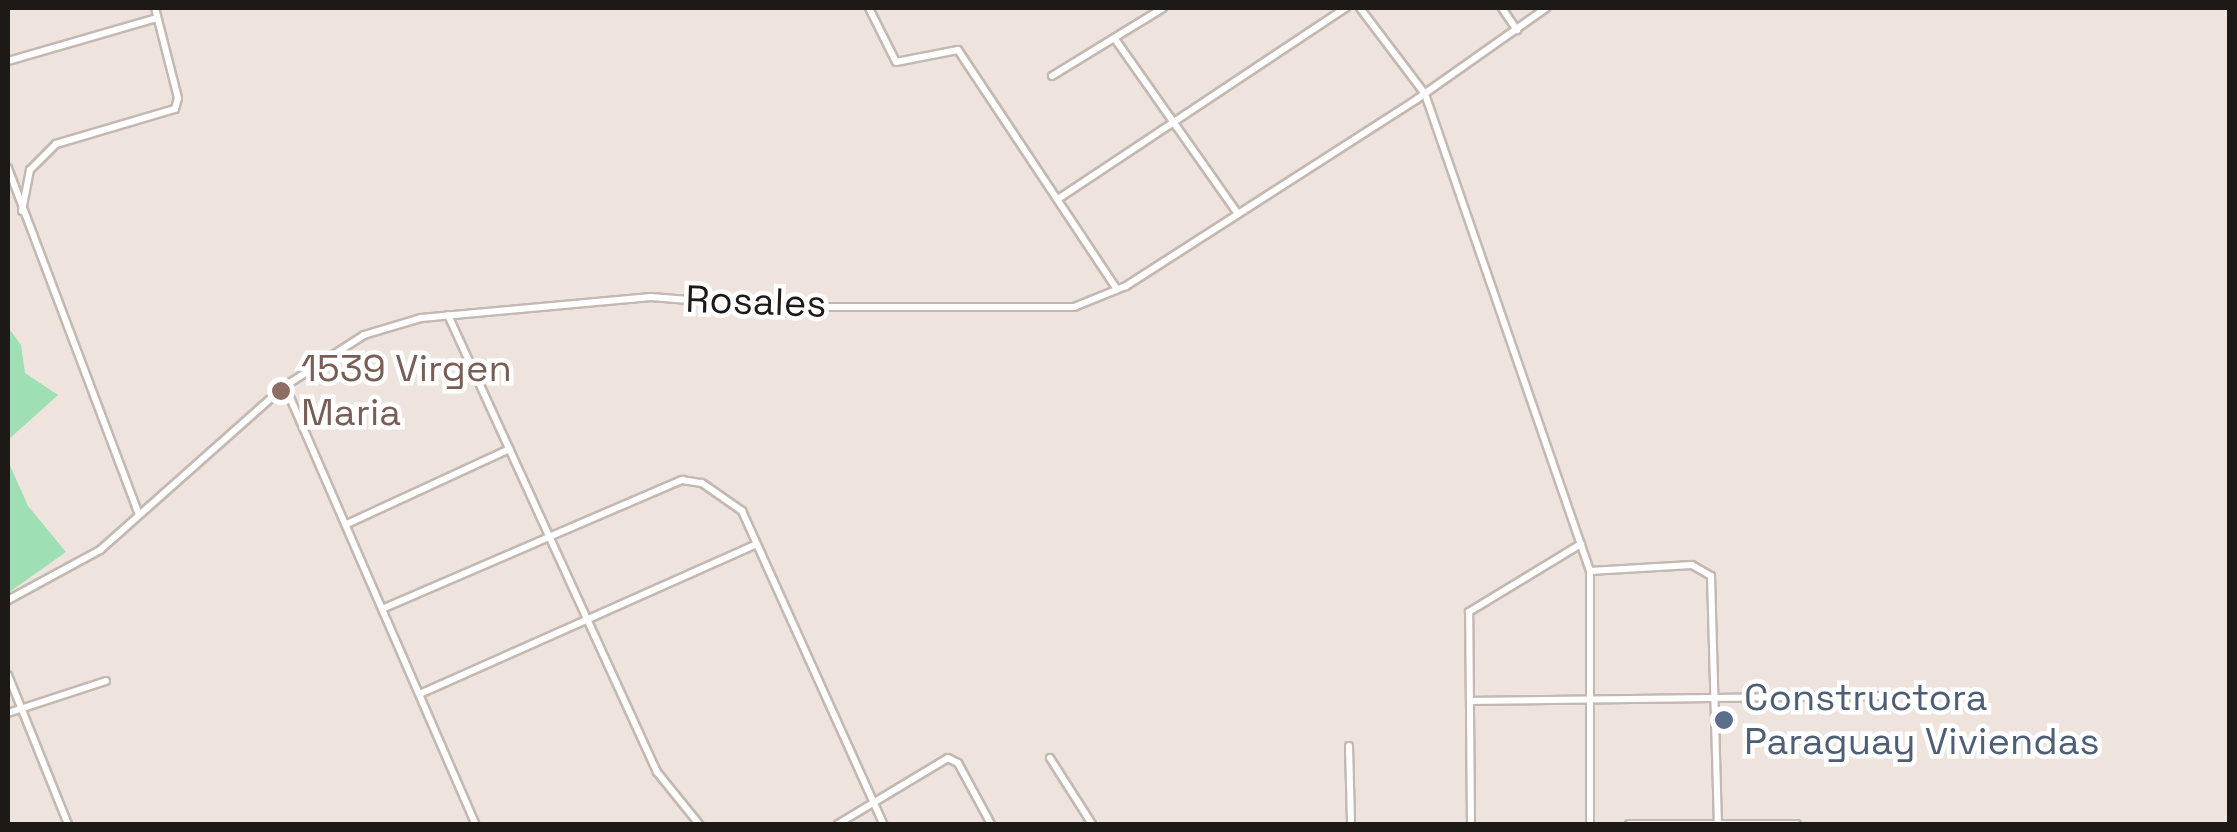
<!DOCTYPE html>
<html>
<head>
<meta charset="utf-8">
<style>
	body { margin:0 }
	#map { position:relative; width:2237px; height:832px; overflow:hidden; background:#eee3dd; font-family:"Space Grotesk",sans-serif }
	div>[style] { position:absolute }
	.green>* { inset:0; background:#9ee0b4 }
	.roads { filter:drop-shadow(2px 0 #c3b9b2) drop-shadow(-2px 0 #c3b9b2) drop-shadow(0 2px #c3b9b2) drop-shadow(0 -2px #c3b9b2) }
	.minor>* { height:6px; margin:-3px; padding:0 3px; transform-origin:3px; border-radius:3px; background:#fff }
	.dots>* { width:28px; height:28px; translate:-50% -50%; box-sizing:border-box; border:5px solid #fff; border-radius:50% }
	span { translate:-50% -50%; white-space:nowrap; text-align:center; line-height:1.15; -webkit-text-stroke:9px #fff; paint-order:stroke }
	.street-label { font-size:38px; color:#1d1917 }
	.education-label { font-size:38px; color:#785e54 }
	.left { translate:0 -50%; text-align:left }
	.service-label { font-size:38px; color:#4e5e75 }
	.frame { position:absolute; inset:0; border:10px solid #1d1917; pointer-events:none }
</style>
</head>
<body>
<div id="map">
	<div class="green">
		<div style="clip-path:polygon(8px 327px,21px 345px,25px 373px,58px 395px,8px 440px)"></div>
		<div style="clip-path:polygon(8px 461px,28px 506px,66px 552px,8px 593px)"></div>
	</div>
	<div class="roads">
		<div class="minor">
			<div style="left:869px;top:8px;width:60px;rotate:63.4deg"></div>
			<div style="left:896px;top:62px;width:63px;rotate:-11deg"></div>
			<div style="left:958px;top:50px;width:287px;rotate:56.4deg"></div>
			<div style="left:1360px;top:8px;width:108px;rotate:52.9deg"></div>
			<div style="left:1425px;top:94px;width:505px;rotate:70.92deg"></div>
			<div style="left:1590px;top:571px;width:253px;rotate:90deg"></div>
			<div style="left:1502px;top:8px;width:27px;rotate:56deg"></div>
			<div style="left:1115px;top:39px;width:214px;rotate:54.9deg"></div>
			<div style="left:8px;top:61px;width:155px;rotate:-16.1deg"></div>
			<div style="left:1052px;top:76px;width:130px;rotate:-31.5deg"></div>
			<div style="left:8px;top:168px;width:370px;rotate:69.3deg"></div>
			<div style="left:1058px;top:199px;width:346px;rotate:-33.6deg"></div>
			<div style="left:22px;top:211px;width:42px;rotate:-79deg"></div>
			<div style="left:30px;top:170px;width:37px;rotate:-45deg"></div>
			<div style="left:56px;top:144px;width:124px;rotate:-16.4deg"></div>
			<div style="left:175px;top:109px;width:11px;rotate:-75deg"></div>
			<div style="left:178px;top:98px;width:93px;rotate:-104.3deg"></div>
			<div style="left:448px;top:315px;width:503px;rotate:65.42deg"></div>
			<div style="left:657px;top:772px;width:67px;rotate:51.1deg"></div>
			<div style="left:285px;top:386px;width:477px;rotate:66.5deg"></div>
			<div style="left:347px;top:524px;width:179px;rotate:-24.8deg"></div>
			<div style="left:1590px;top:571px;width:102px;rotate:-3.4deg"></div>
			<div style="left:1692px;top:565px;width:22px;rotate:30deg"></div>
			<div style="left:1711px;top:576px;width:248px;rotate:88.4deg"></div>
			<div style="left:8px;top:600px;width:105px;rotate:-28.5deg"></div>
			<div style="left:100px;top:550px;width:247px;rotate:-41.6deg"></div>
			<div style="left:285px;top:386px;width:94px;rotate:-32.8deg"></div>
			<div style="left:364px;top:335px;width:59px;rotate:-16.6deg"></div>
			<div style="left:421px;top:318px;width:231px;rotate:-5.2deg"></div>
			<div style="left:651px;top:297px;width:126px;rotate:4.5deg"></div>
			<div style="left:777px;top:307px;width:297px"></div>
			<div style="left:1074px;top:307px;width:56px;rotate:-22deg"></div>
			<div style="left:1126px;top:286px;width:346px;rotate:-32.7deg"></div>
			<div style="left:1417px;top:99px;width:158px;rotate:-35.2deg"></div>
			<div style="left:382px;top:609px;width:327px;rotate:-23.3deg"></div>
			<div style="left:682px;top:480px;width:20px;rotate:9deg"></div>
			<div style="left:702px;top:483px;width:49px;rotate:35deg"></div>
			<div style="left:742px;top:511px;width:343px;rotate:65.7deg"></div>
			<div style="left:8px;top:675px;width:161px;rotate:68.1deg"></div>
			<div style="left:422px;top:693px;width:366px;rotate:-24deg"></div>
			<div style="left:1470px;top:701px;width:424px;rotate:-0.7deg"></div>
			<div style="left:8px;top:713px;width:103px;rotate:-18.1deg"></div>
			<div style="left:1349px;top:746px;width:78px;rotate:88.5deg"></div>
			<div style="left:1050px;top:758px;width:78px;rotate:57.5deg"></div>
			<div style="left:838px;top:824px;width:128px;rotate:-31deg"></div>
			<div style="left:948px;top:758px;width:11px;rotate:27deg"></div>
			<div style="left:958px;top:763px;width:69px;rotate:61.6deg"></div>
			<div style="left:1471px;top:824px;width:212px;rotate:-90.5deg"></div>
			<div style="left:1469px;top:612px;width:131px;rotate:-31.3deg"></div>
			<div style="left:1629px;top:824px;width:168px"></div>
		</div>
	</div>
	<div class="dots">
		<div style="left:281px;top:391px;background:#8d6e63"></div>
		<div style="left:1724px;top:720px;background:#5c6f8a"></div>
	</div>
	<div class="street-label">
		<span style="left:756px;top:302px;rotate:2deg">Rosales</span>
	</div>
	<div class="education-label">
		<span class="left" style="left:301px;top:391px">1539 Virgen<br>Maria</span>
	</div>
	<div class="service-label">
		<span class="left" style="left:1744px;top:720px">Constructora<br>Paraguay Viviendas</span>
	</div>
	<div class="frame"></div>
</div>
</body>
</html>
